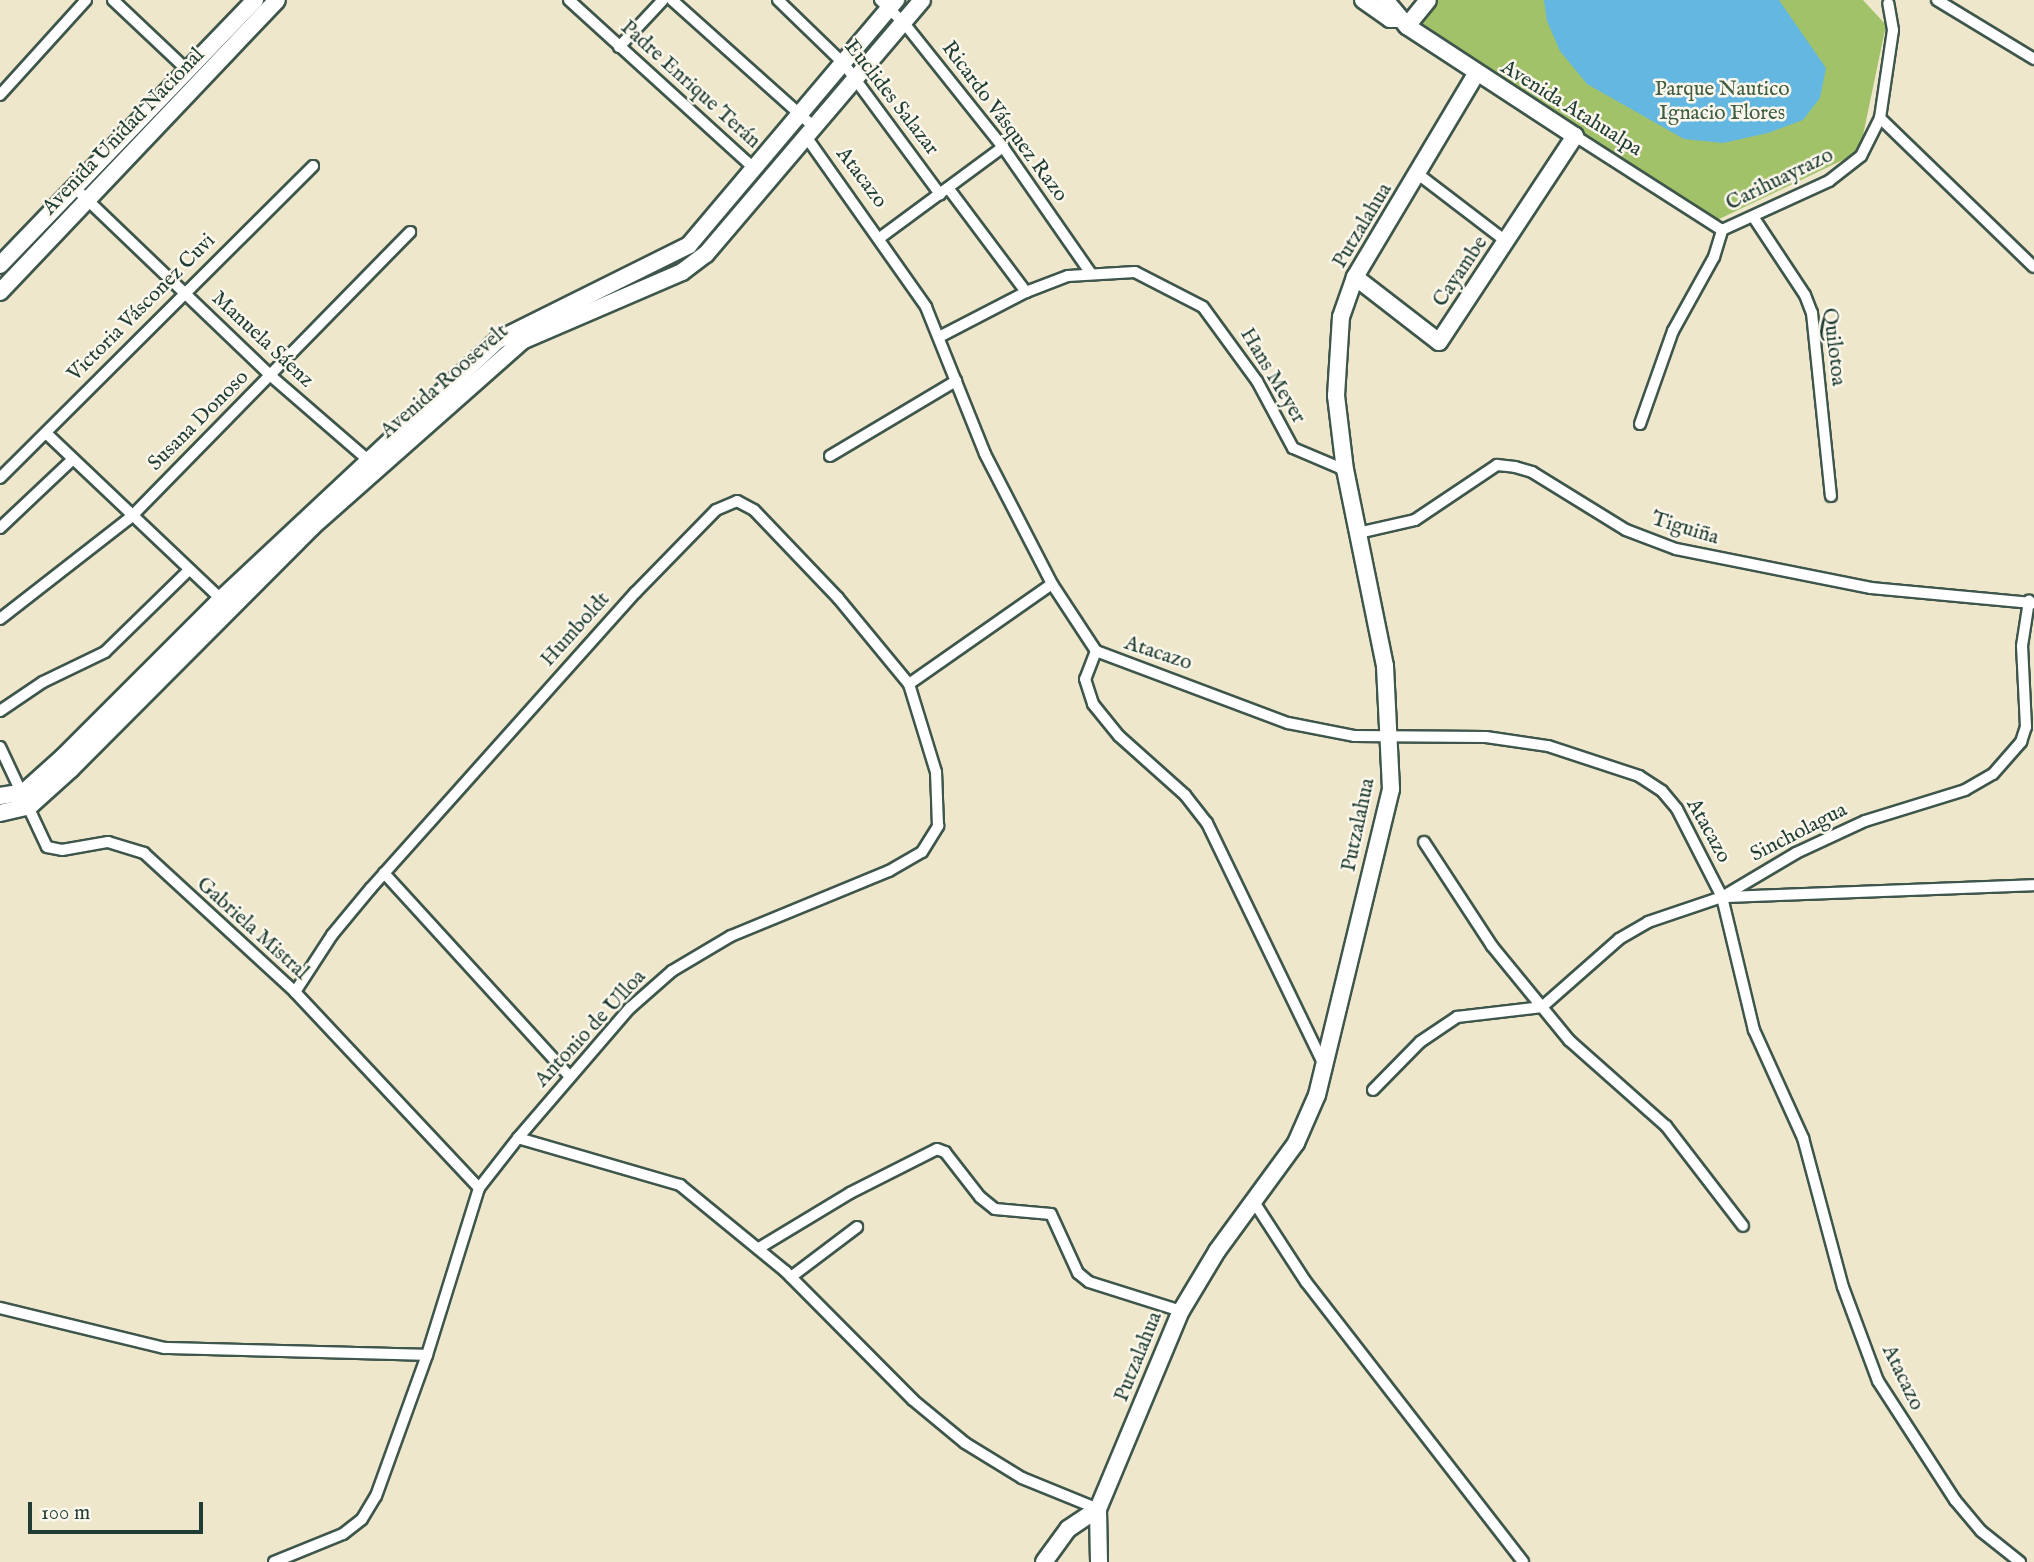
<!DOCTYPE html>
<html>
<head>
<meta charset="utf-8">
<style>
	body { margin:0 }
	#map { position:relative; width:2034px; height:1562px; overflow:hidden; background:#eee7cb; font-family:"IM FELL English",serif }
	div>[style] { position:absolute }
	.green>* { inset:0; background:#a2c26a }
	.water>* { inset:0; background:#64b7e0 }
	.roads { filter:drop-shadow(2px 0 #3e564b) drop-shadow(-2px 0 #3e564b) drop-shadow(0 2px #3e564b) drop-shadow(0 -2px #3e564b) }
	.street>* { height:10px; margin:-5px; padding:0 5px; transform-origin:5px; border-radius:5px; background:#fff }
	.secondary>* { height:16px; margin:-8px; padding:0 8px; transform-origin:8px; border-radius:8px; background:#fff }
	span { translate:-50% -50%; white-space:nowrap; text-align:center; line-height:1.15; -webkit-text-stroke:5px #fbf7ec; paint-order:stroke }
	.street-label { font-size:21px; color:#1f3d34 }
	.park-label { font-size:21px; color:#405e42 }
	.scale { position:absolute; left:28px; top:1502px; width:175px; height:32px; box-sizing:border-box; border:4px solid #1f3d34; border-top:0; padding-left:9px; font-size:21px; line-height:24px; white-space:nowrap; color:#1f3d34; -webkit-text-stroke:5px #fbf7ec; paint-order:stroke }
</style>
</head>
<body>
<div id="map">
	<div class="green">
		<div style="clip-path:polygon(1437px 0,1863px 0,1886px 25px,1861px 145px,1849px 157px,1715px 221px,1417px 24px)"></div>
	</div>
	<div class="water">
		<div style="clip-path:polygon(1544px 0,1779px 0,1826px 68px,1820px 98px,1803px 120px,1768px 133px,1723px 143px,1684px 139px,1587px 84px,1560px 51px,1547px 21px)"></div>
	</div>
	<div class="roads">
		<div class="street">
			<div style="left:113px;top:0;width:100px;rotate:43.4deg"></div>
			<div style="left:569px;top:0;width:251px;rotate:42.3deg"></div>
			<div style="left:672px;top:0;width:192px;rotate:41.8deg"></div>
			<div style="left:778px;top:0;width:92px;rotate:44.1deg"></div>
			<div style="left:844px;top:64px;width:162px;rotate:53.6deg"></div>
			<div style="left:880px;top:0;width:33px;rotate:44deg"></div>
			<div style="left:904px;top:23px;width:159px;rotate:51.4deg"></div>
			<div style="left:1003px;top:147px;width:152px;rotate:55.2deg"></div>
			<div style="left:1937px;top:0;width:114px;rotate:31.3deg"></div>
			<div style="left:619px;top:47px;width:64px;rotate:-46.9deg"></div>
			<div style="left:0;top:95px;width:128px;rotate:-47.8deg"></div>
			<div style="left:1880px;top:118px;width:214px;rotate:44.1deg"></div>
			<div style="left:1575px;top:136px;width:174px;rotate:32.6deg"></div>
			<div style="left:807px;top:138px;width:207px;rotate:54.8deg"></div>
			<div style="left:926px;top:307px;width:158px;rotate:68.1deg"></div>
			<div style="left:985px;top:454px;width:146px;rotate:62.7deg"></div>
			<div style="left:1052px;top:584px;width:80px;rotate:56.7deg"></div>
			<div style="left:1096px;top:651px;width:205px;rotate:20.6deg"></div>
			<div style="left:1288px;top:723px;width:67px;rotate:11.1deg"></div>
			<div style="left:1354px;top:736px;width:132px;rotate:0.4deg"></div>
			<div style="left:1486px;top:737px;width:63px;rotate:8.3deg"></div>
			<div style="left:1548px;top:746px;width:96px;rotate:18.2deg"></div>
			<div style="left:1639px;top:776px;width:27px;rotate:33deg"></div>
			<div style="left:1662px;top:791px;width:23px;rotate:50deg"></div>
			<div style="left:1677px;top:809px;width:99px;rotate:62.9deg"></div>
			<div style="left:1722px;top:897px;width:137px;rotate:76.5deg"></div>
			<div style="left:1754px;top:1030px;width:119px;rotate:65.6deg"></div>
			<div style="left:1803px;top:1138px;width:154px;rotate:75deg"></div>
			<div style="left:1843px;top:1287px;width:100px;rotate:69.6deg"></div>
			<div style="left:1878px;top:1381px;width:142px;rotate:57.1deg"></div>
			<div style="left:1955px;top:1500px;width:40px;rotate:50deg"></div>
			<div style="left:1981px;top:1531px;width:50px;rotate:38.5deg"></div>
			<div style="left:1418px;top:174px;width:112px;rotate:37.4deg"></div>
			<div style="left:73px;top:186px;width:274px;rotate:43.8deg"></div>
			<div style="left:271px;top:376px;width:128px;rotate:40.9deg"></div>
			<div style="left:949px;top:189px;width:129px;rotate:53.2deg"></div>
			<div style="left:1754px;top:218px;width:92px;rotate:56.5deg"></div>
			<div style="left:1805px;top:295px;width:19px;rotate:69deg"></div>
			<div style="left:1812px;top:313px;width:184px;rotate:84.1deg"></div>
			<div style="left:1722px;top:230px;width:118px;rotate:-24.6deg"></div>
			<div style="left:1829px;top:181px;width:41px;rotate:-38deg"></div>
			<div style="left:1861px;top:156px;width:42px;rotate:-63.4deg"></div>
			<div style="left:1880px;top:118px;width:89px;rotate:-81.6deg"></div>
			<div style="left:1893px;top:30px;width:27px;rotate:-100deg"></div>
			<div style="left:881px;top:237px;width:152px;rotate:-36.4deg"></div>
			<div style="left:941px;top:336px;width:96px;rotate:-27.4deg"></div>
			<div style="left:1026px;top:292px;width:45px;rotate:-20.9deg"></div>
			<div style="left:1068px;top:276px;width:67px;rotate:-3.4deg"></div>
			<div style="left:1135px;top:272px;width:76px;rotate:27.2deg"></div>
			<div style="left:1203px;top:307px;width:92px;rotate:53.9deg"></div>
			<div style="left:1257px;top:381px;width:76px;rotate:61.8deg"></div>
			<div style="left:1293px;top:448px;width:56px;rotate:22.9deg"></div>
			<div style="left:1640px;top:424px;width:99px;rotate:-70.5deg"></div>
			<div style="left:1673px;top:331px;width:85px;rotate:-61deg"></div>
			<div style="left:1714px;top:257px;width:28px;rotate:-73deg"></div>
			<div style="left:46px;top:433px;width:241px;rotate:43.5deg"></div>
			<div style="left:830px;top:456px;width:147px;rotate:-30.8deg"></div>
			<div style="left:0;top:478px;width:442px;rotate:-44.9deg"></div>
			<div style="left:0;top:528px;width:100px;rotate:-43.4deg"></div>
			<div style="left:1358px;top:533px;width:58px;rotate:-12.8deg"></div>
			<div style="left:1415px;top:520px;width:99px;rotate:-33.9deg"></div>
			<div style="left:1497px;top:465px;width:18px;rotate:6deg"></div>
			<div style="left:1515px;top:467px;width:18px;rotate:16deg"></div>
			<div style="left:1532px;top:472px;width:110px;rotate:31.7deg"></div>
			<div style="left:1626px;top:530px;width:53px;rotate:20.8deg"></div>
			<div style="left:1676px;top:549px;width:199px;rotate:11.3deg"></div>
			<div style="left:1871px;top:588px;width:164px;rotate:5.3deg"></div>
			<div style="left:0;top:619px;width:166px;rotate:-37.9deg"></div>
			<div style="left:131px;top:517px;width:399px;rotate:-45.6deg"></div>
			<div style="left:1096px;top:651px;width:30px;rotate:111deg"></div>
			<div style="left:1085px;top:679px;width:26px;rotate:72deg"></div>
			<div style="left:1093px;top:704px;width:41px;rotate:50.9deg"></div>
			<div style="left:1119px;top:736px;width:89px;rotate:41.8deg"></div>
			<div style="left:1185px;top:795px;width:36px;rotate:52deg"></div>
			<div style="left:1207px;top:823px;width:267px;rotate:64.2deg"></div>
			<div style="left:0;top:711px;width:52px;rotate:-34deg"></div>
			<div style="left:43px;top:682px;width:69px;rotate:-25.8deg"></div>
			<div style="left:105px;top:652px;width:117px;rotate:-44.3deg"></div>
			<div style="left:0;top:747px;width:110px;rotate:64.8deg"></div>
			<div style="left:47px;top:847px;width:15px;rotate:11deg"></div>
			<div style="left:62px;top:850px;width:47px;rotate:-9.9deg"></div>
			<div style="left:108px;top:842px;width:38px;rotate:17deg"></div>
			<div style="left:144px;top:853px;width:205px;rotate:42.6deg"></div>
			<div style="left:295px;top:992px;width:269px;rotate:46.8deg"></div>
			<div style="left:1424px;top:842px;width:124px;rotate:56.8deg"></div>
			<div style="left:1492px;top:946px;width:122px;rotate:50.7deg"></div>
			<div style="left:1569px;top:1040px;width:130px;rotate:41.6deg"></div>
			<div style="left:1666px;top:1126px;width:126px;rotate:52.4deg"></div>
			<div style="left:384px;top:873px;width:276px;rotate:47.6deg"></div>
			<div style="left:1725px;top:897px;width:309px;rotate:-2.2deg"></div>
			<div style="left:295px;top:992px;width:68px;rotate:-57deg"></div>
			<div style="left:332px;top:935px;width:61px;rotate:-50.3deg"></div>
			<div style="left:371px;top:888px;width:396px;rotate:-48.2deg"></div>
			<div style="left:635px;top:593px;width:116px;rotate:-45.7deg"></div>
			<div style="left:716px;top:510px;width:23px;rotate:-23deg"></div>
			<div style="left:737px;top:501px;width:19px;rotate:28deg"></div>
			<div style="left:754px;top:510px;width:122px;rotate:46.3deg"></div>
			<div style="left:838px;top:598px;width:112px;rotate:50.5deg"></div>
			<div style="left:1373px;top:1090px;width:67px;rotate:-45.6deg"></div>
			<div style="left:1420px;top:1042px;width:45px;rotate:-34deg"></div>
			<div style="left:1457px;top:1017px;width:86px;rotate:-6.7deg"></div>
			<div style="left:1542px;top:1007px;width:103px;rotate:-41.4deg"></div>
			<div style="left:1619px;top:939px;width:34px;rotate:-30deg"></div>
			<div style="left:1648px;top:922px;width:78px;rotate:-18.7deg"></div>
			<div style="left:1722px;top:897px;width:86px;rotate:-30.7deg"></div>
			<div style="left:1796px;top:853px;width:76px;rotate:-24.9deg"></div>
			<div style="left:1865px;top:821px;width:105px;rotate:-17.2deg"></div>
			<div style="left:1965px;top:790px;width:32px;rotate:-30deg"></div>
			<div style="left:1993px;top:774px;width:43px;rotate:-48.8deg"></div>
			<div style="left:2021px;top:742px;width:16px;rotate:-72deg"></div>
			<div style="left:2026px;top:727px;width:81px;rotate:-92.8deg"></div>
			<div style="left:2022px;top:646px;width:46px;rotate:-81.2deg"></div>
			<div style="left:518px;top:1138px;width:169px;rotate:16.2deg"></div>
			<div style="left:680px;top:1185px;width:136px;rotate:39.3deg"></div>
			<div style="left:785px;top:1271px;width:182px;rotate:45.2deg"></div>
			<div style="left:913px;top:1400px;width:67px;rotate:39.6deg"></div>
			<div style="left:965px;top:1443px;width:67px;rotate:31.6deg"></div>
			<div style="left:1022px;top:1478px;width:82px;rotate:22.2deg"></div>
			<div style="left:1254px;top:1202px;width:95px;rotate:57deg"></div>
			<div style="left:1306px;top:1282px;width:354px;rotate:52.2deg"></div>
			<div style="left:759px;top:1248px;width:106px;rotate:-31.1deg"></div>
			<div style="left:850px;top:1193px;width:97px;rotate:-26.8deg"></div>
			<div style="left:937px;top:1149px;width:9px;rotate:21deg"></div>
			<div style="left:945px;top:1152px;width:57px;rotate:52.1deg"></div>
			<div style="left:980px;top:1197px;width:19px;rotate:39deg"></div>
			<div style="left:995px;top:1209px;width:56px;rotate:5.1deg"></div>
			<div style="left:1051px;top:1214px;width:65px;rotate:65.4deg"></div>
			<div style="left:1078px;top:1273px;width:14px;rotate:39deg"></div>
			<div style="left:1089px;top:1282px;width:96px;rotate:17.5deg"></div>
			<div style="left:791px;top:1277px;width:83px;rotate:-37.1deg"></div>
			<div style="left:0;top:1308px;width:169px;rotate:13.7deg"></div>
			<div style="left:164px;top:1348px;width:263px;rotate:1.5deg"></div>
			<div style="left:274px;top:1562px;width:74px;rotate:-22.1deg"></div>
			<div style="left:343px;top:1534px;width:24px;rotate:-38deg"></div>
			<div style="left:362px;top:1519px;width:27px;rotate:-59deg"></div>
			<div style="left:376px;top:1496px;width:150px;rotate:-70.1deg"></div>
			<div style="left:427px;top:1355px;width:175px;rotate:-72.7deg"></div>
			<div style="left:479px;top:1188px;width:63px;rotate:-52deg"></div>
			<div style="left:518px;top:1138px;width:172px;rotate:-49.3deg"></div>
			<div style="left:630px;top:1008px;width:56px;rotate:-41.4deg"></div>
			<div style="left:672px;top:971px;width:69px;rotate:-30.7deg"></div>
			<div style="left:731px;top:936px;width:171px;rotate:-22.4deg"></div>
			<div style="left:889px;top:871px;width:38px;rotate:-30deg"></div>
			<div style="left:922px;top:852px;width:31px;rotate:-58deg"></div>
			<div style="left:938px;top:826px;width:54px;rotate:-92.1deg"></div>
			<div style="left:936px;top:772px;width:92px;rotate:-107.1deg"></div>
			<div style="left:909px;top:684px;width:174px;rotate:-35deg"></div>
		</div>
		<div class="secondary">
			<div style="left:1363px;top:0;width:33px;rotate:35deg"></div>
			<div style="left:1390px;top:19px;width:10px"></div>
			<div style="left:1407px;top:26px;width:33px;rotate:-51deg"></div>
			<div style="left:0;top:265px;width:368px;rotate:-46.1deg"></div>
			<div style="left:1355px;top:277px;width:106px;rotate:37.7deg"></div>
			<div style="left:1439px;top:342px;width:247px;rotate:-56.6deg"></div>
			<div style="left:1575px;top:136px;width:201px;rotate:-146.8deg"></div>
			<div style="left:1407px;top:26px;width:34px;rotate:-130deg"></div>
			<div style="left:0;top:292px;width:402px;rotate:-46.5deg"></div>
			<div style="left:0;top:796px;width:24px;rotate:-9deg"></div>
			<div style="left:24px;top:792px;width:52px;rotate:-41.9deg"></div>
			<div style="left:63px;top:757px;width:223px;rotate:-45deg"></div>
			<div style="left:221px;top:599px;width:379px;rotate:-43.1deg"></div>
			<div style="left:498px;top:340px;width:213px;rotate:-26.4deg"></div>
			<div style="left:689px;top:245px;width:321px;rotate:-49.8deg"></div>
			<div style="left:0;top:813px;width:31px;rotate:-13deg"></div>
			<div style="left:30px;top:806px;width:55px;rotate:-42.1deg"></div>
			<div style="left:71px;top:769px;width:342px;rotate:-45.1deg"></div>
			<div style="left:312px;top:527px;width:281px;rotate:-41.5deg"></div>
			<div style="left:522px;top:341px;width:174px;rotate:-23.3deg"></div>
			<div style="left:682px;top:272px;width:30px;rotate:-37deg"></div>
			<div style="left:706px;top:254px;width:333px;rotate:-49.6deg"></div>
			<div style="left:1044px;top:1562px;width:41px;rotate:-54deg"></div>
			<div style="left:1068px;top:1529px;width:36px;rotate:-34deg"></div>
			<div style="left:1099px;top:1562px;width:53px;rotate:-91.1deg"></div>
			<div style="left:1098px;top:1509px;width:215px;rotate:-67.3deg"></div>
			<div style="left:1181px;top:1311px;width:70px;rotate:-59deg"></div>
			<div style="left:1217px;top:1251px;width:134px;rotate:-53.8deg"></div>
			<div style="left:1296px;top:1143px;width:52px;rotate:-66.4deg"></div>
			<div style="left:1317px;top:1095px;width:315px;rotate:-76.4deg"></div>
			<div style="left:1391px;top:789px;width:123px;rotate:-92.8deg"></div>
			<div style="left:1385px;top:666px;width:200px;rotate:-101.5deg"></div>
			<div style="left:1345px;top:470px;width:75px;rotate:-96.9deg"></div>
			<div style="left:1336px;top:396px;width:79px;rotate:-86.4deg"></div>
			<div style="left:1341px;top:317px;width:42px;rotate:-70.7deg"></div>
			<div style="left:1355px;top:277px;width:236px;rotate:-59.2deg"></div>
		</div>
	</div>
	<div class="street-label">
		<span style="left:690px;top:85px;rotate:42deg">Padre Enrique Terán</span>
		<span style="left:891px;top:98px;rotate:52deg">Euclides Salazar</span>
		<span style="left:1571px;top:109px;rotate:32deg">Avenida Atahualpa</span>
		<span style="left:1004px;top:122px;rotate:53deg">Ricardo Vásquez Razo</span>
		<span style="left:124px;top:132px;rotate:-46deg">Avenida Unidad Nacional</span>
		<span style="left:861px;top:178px;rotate:53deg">Atacazo</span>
		<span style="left:1780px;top:180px;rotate:-26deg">Carihuayrazo</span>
		<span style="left:1363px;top:226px;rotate:-59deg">Putzalahua</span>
		<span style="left:1461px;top:272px;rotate:-56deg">Cayambe</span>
		<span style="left:142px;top:308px;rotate:-45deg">Victoria Vásconez Cuvi</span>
		<span style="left:262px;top:340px;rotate:43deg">Manuela Sáenz</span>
		<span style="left:1833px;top:347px;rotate:83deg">Quilotoa</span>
		<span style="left:1272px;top:376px;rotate:59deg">Hans Meyer</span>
		<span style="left:445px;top:382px;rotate:-41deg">Avenida Roosevelt</span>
		<span style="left:199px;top:421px;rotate:-45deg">Susana Donoso</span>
		<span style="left:1685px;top:529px;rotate:17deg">Tiguiña</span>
		<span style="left:576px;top:630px;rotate:-48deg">Humboldt</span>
		<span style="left:1158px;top:654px;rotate:18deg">Atacazo</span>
		<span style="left:1359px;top:825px;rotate:-78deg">Putzalahua</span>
		<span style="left:1708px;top:831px;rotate:61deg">Atacazo</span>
		<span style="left:1799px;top:833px;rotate:-27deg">Sincholagua</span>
		<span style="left:252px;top:929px;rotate:42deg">Gabriela Mistral</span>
		<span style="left:591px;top:1029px;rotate:-47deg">Antonio de Ulloa</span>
		<span style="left:1139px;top:1357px;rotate:-68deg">Putzalahua</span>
		<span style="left:1902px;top:1378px;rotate:64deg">Atacazo</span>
	</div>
	<div class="park-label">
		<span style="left:1722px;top:102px">Parque Nautico<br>Ignacio Flores</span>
	</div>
	<div class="scale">100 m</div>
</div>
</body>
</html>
